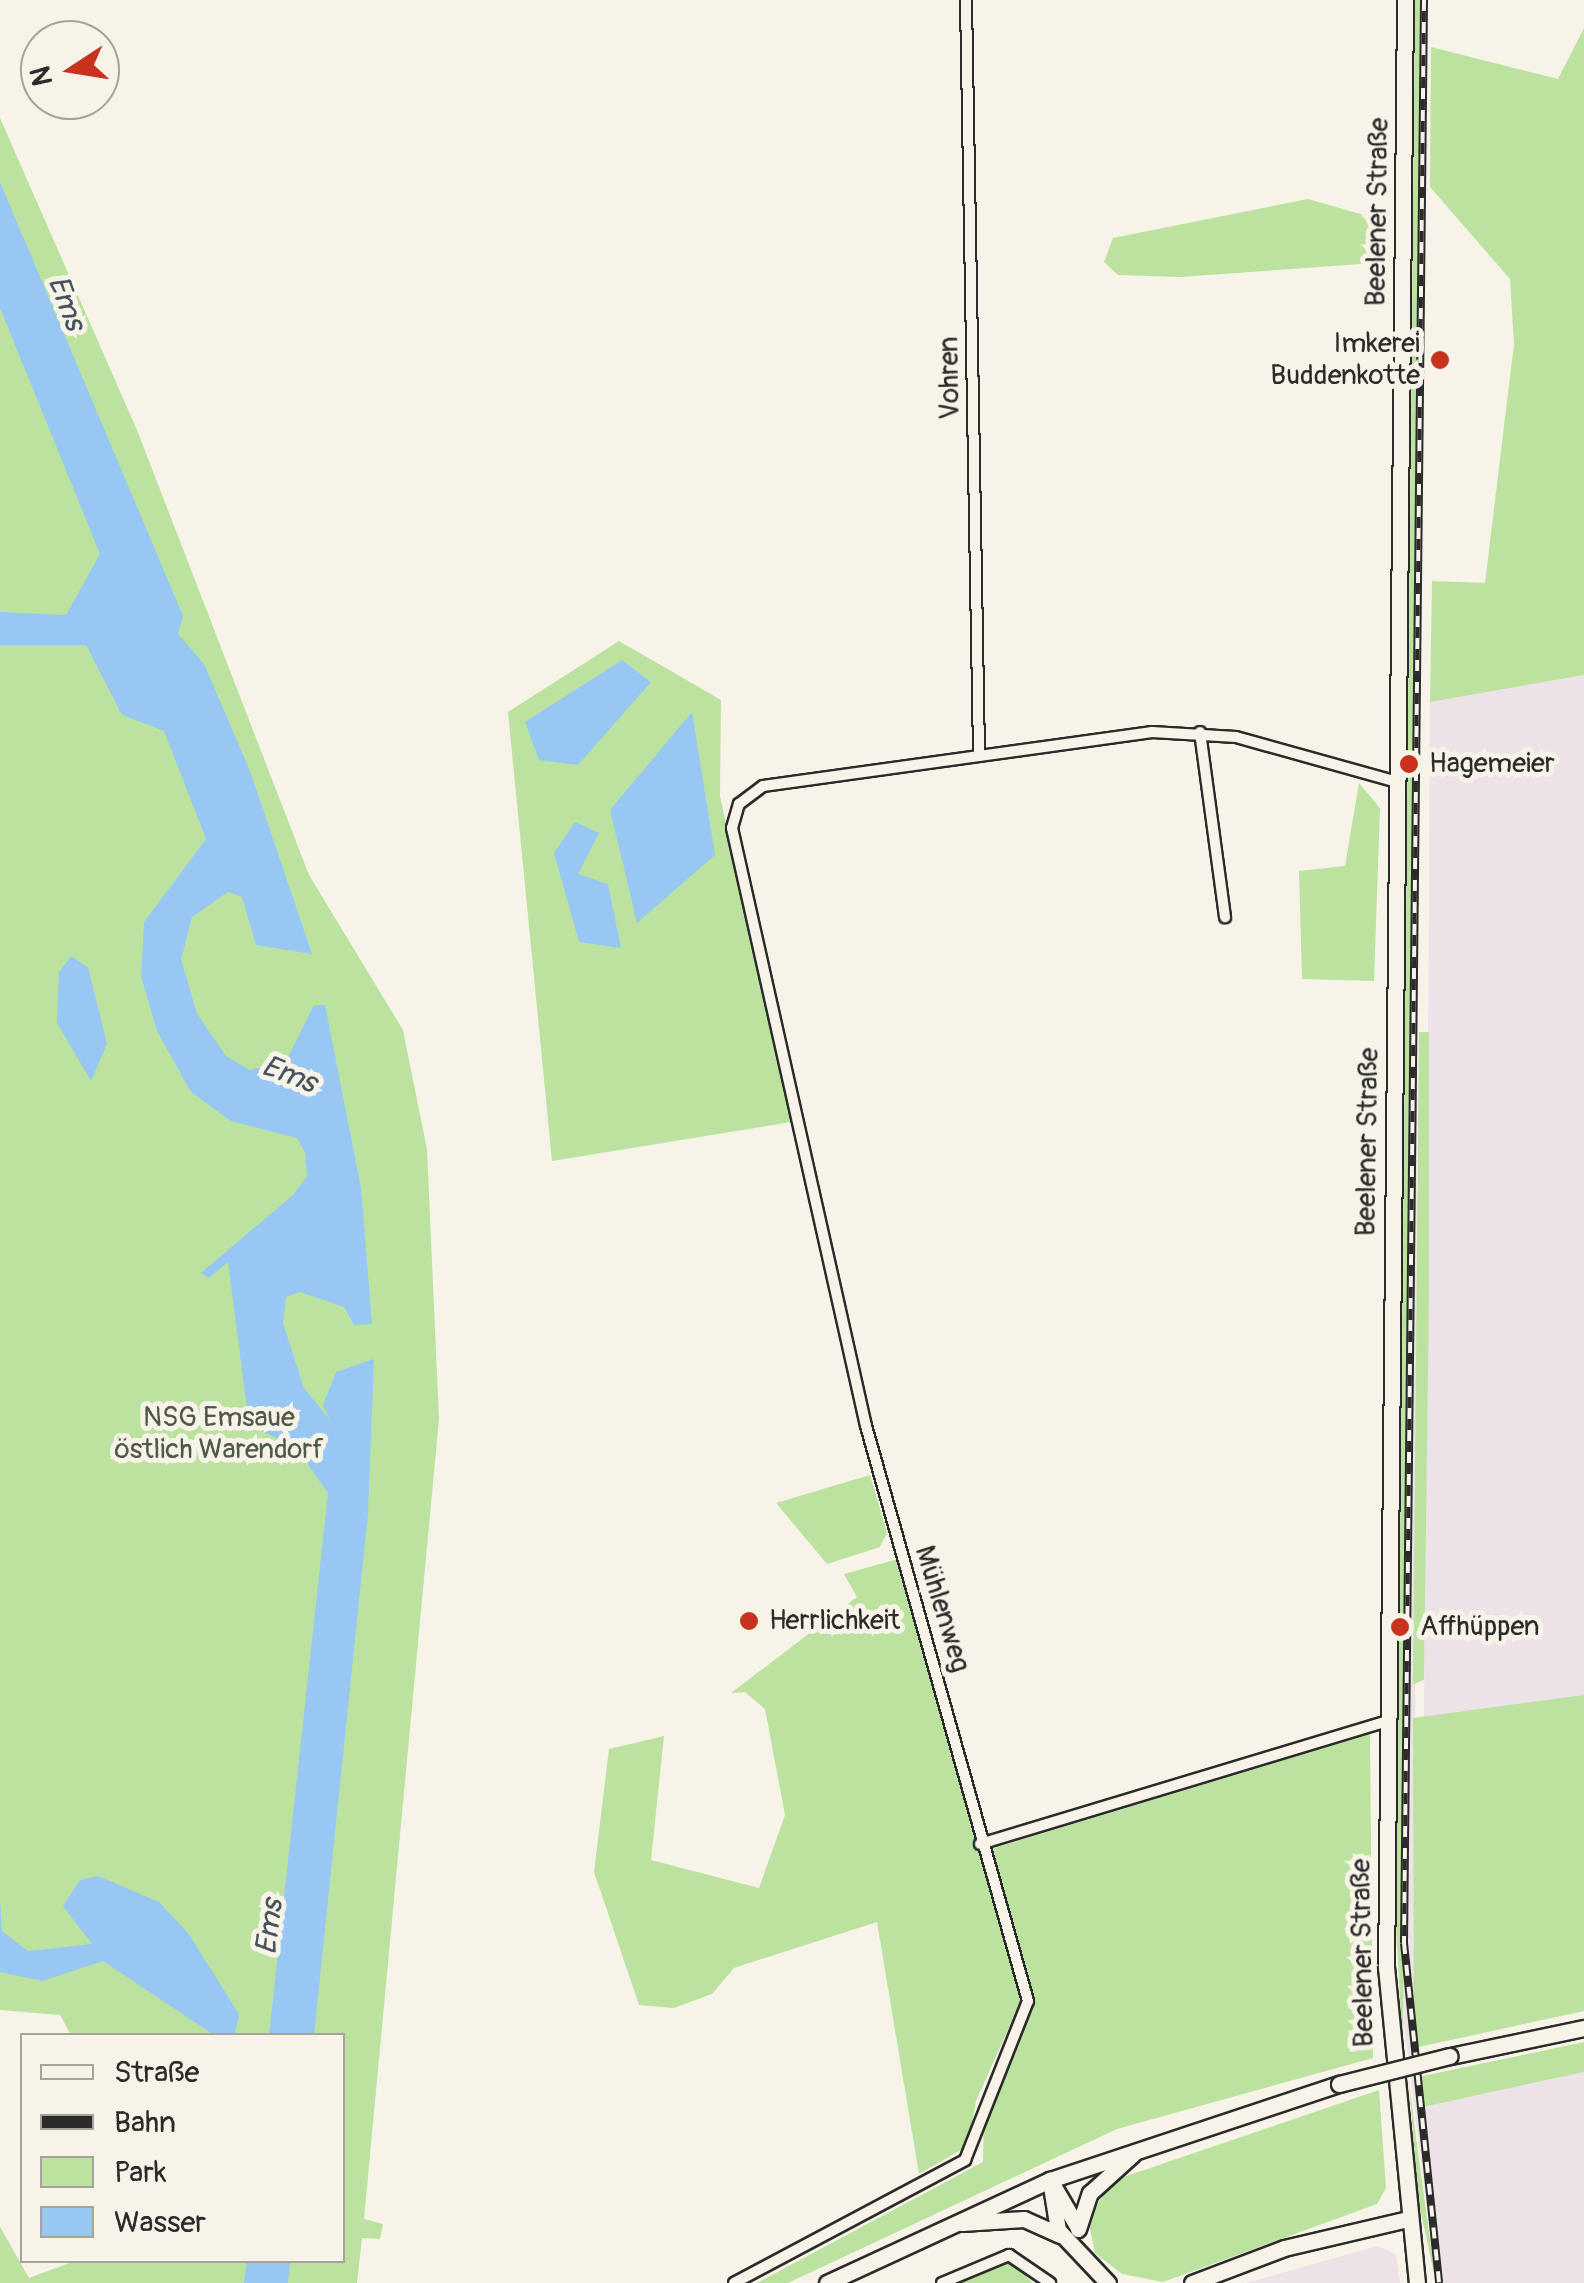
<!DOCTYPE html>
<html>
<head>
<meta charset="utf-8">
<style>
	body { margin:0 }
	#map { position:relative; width:1584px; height:2283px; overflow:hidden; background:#f7f3e8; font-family:Pangolin,sans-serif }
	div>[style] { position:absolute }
	.built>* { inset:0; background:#ede2e8 }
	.green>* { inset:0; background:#bbe39f }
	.water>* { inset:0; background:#98c7f3 }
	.roads { filter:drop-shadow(2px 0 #2b2b2b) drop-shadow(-2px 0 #2b2b2b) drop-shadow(0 2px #2b2b2b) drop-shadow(0 -2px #2b2b2b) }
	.minor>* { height:10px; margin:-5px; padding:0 5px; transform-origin:5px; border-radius:5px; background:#f7f3e8 }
	.primary>* { height:15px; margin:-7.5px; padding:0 7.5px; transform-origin:7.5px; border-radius:7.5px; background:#f7f3e8 }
	.rail>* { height:8px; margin-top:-4px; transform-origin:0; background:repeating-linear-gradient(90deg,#f7f3e8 0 11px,#2b2b2b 0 22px); box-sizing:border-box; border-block:2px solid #2b2b2b }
	.bridges { filter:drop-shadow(2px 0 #2b2b2b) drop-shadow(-2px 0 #2b2b2b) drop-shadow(0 2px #2b2b2b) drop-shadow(0 -2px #2b2b2b) }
	.primary-bridge>* { height:15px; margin:-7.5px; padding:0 7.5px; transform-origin:7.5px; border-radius:7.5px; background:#f7f3e8 }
	.dots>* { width:28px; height:28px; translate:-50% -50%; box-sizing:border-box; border:5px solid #f7f3e8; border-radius:50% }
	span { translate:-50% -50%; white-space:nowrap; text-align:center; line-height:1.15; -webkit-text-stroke:10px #f7f3e8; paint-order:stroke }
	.street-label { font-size:28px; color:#2b2b2b }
	.poi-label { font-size:28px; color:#2b2b2b }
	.right { translate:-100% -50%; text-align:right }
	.left { translate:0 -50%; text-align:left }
	.park-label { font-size:28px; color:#4f5948 }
	.water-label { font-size:30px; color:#46525d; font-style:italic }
	.legend { position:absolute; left:20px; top:2033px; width:325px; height:230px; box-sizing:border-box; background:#f7f3e8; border:2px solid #a5a39c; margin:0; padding:12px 18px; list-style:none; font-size:30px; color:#2b2b2b }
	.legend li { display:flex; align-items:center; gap:20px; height:50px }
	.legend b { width:50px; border:2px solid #a5a39c }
	.north { position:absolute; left:20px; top:20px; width:100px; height:100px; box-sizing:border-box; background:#f7f3e8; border:2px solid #a5a39c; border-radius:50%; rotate:258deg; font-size:28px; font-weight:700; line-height:40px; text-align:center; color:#2b2b2b }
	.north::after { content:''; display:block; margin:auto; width:35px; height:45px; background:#c8321e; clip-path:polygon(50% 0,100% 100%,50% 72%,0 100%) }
</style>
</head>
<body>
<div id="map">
	<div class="built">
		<div style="clip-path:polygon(1421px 0,1414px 2048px,1423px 2107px,1584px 2072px,1584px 2283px,1436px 2283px,1404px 2023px)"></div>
		<div style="clip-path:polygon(1584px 675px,1584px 1695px,1424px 1722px,1430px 702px)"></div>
		<div style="clip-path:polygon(1377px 2246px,1396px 2254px,1400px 2283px,1246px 2283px)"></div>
	</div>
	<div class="green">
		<div style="clip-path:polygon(1415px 0,1421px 0,1403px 2052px,1396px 1928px)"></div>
		<div style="clip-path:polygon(1584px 28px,1584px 675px,1430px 702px,1432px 581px,1485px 583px,1514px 344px,1510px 279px,1430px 187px,1431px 47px,1558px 79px)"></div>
		<div style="clip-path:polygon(0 118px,137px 430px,309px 875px,403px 1030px,427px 1149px,439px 1419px,364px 2219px,383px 2224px,380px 2239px,362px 2238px,357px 2283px,0 2283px,0 2227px,29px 2278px,75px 2261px,342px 2260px,342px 2036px,71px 2035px,60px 2015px,0 2010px)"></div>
		<div style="clip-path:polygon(1308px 199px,1378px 219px,1375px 263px,1180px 277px,1118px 275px,1104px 262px,1113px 238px)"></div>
		<div style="clip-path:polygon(619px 641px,721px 700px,720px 796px,791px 1122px,552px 1161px,508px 712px)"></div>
		<div style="clip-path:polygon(1359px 783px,1380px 808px,1374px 981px,1302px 979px,1299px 871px,1345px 866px)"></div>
		<div style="clip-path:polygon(1419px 1032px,1429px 1032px,1429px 1297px,1424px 1680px,1413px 1684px)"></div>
		<div style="clip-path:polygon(870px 1475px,887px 1533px,880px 1547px,827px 1564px,776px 1503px)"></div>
		<div style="clip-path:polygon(898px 1559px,1022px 1998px,976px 2101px,968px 2146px,919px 2174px,877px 1922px,734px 1968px,712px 1994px,674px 2008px,639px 2005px,594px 1872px,609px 1749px,664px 1736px,651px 1860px,759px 1888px,785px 1815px,765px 1709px,745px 1692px,731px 1693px,857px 1597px,844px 1574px)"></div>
		<div style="clip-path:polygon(1584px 1695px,1584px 2011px,1414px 2048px,1413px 1718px)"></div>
		<div style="clip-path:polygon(1370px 1734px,1373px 2058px,1117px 2129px,788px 2283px,757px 2283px,983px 2162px,984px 2104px,1034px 2002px,990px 1862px,994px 1848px)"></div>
		<div style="clip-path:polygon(1584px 2042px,1584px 2072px,1423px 2107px,1418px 2077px)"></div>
		<div style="clip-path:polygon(1409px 2081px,1415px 2130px,1436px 2283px,1418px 2199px)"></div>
		<div style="clip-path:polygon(1379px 2090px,1386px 2188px,1377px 2204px,1163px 2282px,1122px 2274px,1095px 2253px,1088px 2219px,1112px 2181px)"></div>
		<div style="clip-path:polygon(1011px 2262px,1033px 2283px,953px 2283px,969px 2275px)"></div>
	</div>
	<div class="water">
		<div style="clip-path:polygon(0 182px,183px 616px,178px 634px,204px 664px,250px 771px,312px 954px,256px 945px,242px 897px,228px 892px,192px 917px,181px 959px,197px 1014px,226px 1056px,250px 1070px,286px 1061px,314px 1005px,325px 1005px,361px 1188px,372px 1324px,354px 1325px,344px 1307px,300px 1292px,286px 1297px,283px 1323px,304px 1388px,330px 1420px,323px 1405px,336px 1372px,374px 1359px,368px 1514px,314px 2035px,269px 2035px,328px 1493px,295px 1446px,261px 1431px,247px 1408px,228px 1262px,209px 1278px,201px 1273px,293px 1195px,307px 1176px,305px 1152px,297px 1138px,231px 1121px,191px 1092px,157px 1031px,141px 976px,144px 922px,206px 839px,164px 731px,122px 715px,86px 645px,0 645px,0 612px,66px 615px,100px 554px,0 308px)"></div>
		<div style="clip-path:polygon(622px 660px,651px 682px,578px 765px,539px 760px,525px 722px)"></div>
		<div style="clip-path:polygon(692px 712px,715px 855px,637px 923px,610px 810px)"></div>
		<div style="clip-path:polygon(575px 822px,599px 833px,578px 874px,608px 884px,621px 948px,579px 942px,554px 853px)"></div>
		<div style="clip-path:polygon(71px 956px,88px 967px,107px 1044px,91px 1081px,57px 1023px,59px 972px)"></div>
		<div style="clip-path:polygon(98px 1876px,159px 1902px,188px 1933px,239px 2014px,235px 2035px,214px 2035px,103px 1961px,42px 1981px,0 1972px,0 1899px,2px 1931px,28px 1951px,92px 1944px,63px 1906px,80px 1880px)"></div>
		<div style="clip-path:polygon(247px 2261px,290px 2261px,288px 2283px,244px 2283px)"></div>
	</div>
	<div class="roads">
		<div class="minor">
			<div style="left:966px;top:0;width:756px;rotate:89.01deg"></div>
			<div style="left:1200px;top:732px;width:187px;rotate:82.3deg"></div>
			<div style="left:980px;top:1844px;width:426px;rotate:-16.8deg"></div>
			<div style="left:734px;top:2283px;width:262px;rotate:-28deg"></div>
			<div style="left:965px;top:2160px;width:171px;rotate:-68.4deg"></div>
			<div style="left:1028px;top:2001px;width:597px;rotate:-105.73deg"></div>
			<div style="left:866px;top:1426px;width:613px;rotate:-102.63deg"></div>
			<div style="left:732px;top:828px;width:25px;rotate:-74deg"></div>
			<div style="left:739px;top:804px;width:30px;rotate:-37deg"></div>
			<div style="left:763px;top:786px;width:393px;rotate:-7.9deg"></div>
			<div style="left:1152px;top:732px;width:84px;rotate:3.4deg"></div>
			<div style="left:1236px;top:737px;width:167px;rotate:15.6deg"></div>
			<div style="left:942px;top:2283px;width:73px;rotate:-22.7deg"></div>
			<div style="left:1009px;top:2255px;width:50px;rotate:34.3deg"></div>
		</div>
		<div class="primary">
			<div style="left:1405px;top:0;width:1967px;rotate:90.55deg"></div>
			<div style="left:1386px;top:1967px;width:318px;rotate:84.4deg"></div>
			<div style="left:1450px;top:2056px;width:137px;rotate:-11.8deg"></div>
			<div style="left:1050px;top:2180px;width:51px;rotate:80.9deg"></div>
			<div style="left:1058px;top:2230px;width:73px;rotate:46.7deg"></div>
			<div style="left:1050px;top:2180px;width:53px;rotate:59.6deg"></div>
			<div style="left:962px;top:2223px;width:62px;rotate:-3.7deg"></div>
			<div style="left:1024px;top:2219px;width:39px;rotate:24deg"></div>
			<div style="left:1078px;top:2229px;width:38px;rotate:-72deg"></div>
			<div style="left:1090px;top:2193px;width:57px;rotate:-42.1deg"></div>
			<div style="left:827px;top:2283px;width:246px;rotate:-24.8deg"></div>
			<div style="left:1050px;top:2180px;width:305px;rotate:-18.4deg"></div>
			<div style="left:1192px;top:2283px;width:98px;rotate:-20.8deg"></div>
			<div style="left:1284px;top:2248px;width:127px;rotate:-13.2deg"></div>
		</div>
	</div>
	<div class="rail">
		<div style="left:1424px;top:0;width:1943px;rotate:90.59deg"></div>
		<div style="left:1404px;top:1943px;width:342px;rotate:84.1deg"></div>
	</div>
	<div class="bridges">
		<div class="primary-bridge">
			<div style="left:1339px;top:2084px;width:114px;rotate:-14.2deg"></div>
		</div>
	</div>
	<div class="dots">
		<div style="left:1440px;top:360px;background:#c8321e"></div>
		<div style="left:1409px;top:764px;background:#c8321e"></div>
		<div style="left:749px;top:1621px;background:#c8321e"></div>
		<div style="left:1400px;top:1627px;background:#c8321e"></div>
	</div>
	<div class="street-label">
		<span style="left:1378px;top:212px;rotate:-89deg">Beelener Straße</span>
		<span style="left:950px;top:378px;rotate:-91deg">Vohren</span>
		<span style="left:1368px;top:1142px;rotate:-89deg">Beelener Straße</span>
		<span style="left:942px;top:1609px;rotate:73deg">Mühlenweg</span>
		<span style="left:1363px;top:1953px;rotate:-91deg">Beelener Straße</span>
	</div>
	<div class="poi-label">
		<span class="right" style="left:1420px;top:360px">Imkerei<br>Buddenkotte</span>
		<span class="left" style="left:1429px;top:764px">Hagemeier</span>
		<span class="left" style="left:769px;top:1621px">Herrlichkeit</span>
		<span class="left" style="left:1420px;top:1627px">Affhüppen</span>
	</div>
	<div class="park-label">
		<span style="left:219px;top:1434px">NSG Emsaue<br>östlich Warendorf</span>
	</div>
	<div class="water-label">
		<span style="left:66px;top:303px;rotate:69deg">Ems</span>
		<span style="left:289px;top:1075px;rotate:21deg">Ems</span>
		<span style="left:270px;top:1927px;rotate:-83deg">Ems</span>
	</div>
	<ul class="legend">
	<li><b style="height:12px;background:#f7f3e8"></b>Straße</li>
	<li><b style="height:12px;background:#2b2b2b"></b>Bahn</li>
	<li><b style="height:28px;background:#bbe39f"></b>Park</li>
	<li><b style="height:28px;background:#98c7f3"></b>Wasser</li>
	</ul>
	<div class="north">N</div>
</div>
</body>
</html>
